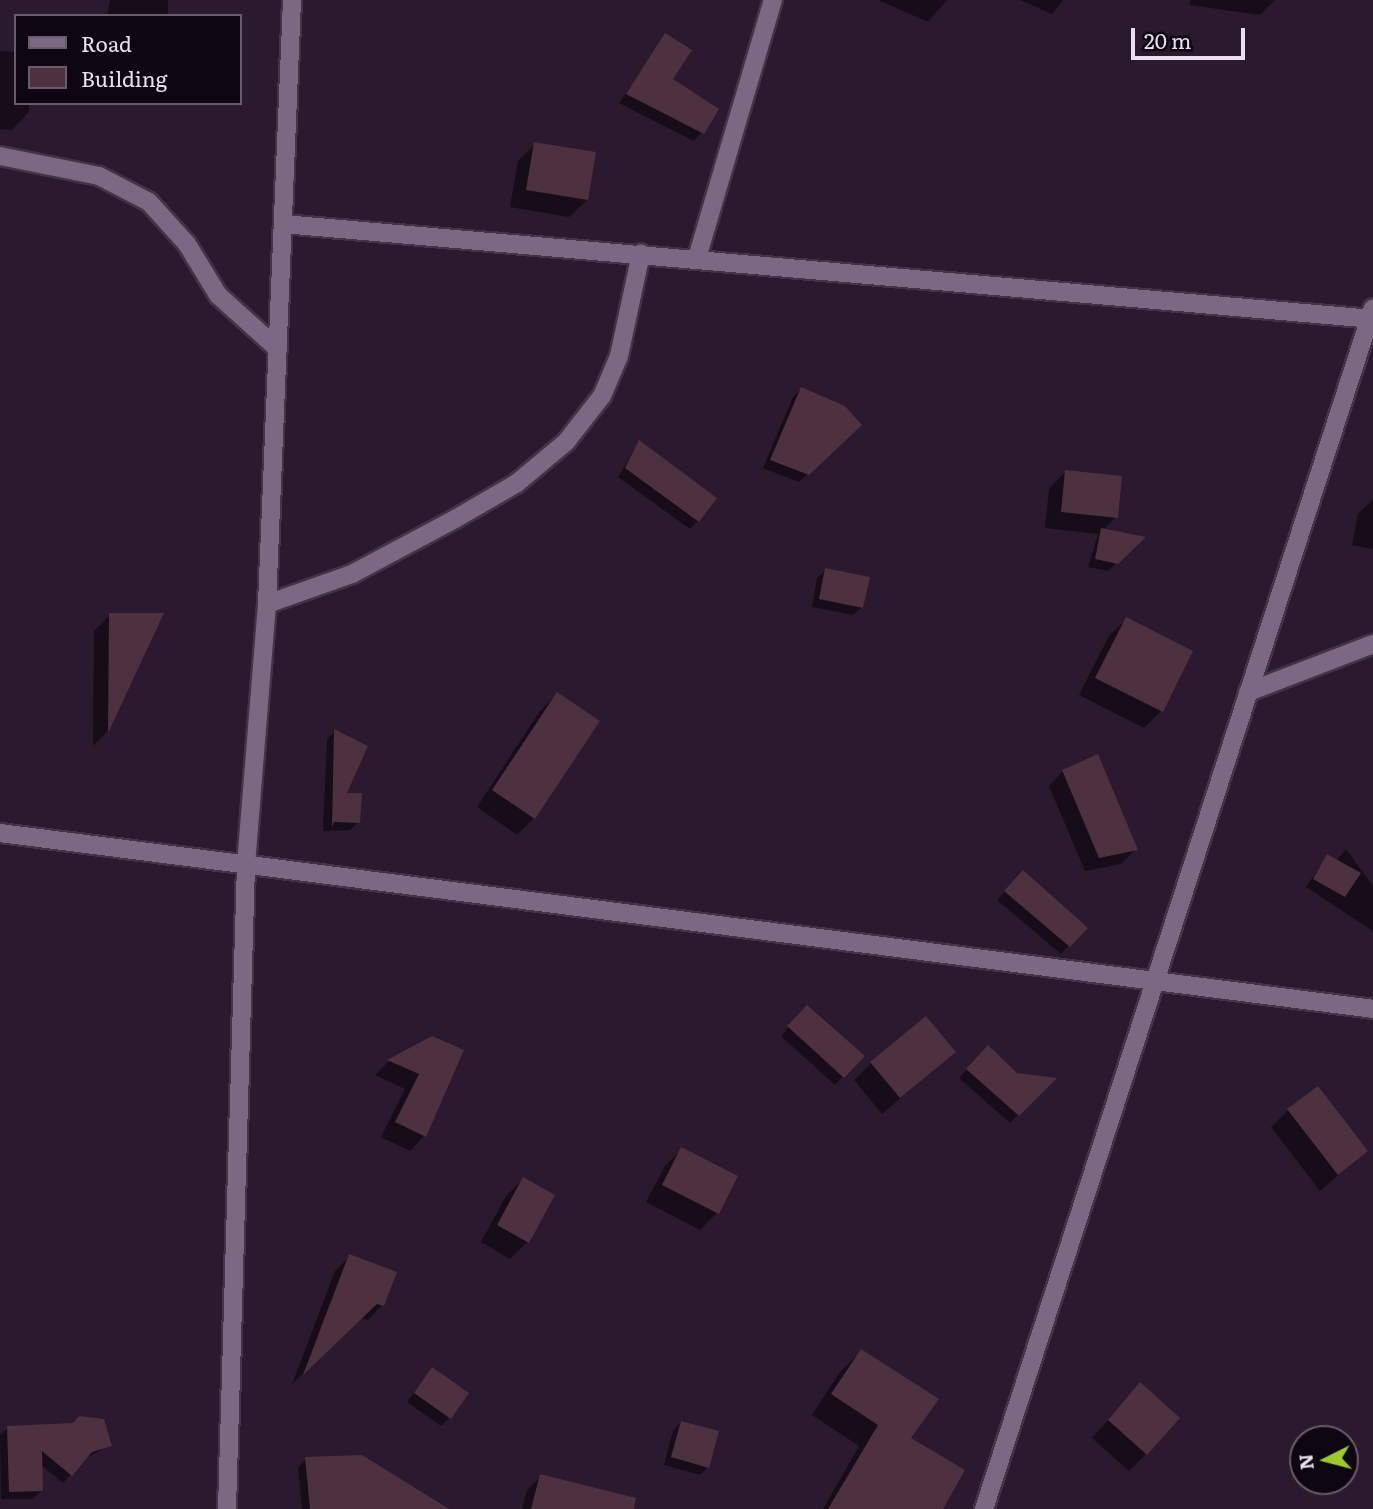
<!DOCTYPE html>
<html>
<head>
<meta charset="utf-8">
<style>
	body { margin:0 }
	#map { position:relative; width:1373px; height:1509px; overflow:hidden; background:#2a192f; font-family:Literata,serif }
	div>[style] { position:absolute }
	.shadow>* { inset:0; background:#0007 }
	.building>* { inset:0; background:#4e313f }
	.roads { filter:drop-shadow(2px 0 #423446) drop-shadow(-2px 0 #423446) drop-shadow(0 2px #423446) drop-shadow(0 -2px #423446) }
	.lane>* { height:18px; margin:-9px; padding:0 9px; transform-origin:9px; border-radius:9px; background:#7c6882 }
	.street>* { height:18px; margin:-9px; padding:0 9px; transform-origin:9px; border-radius:9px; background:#7c6882 }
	span { translate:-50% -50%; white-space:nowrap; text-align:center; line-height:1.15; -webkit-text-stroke:5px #0e0711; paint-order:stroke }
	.legend { position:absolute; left:14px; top:14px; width:228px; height:91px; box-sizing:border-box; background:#0e0711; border:2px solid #665d69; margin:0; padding:9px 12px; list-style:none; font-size:21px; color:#eadfee }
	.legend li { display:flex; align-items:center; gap:14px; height:35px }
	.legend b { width:35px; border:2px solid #665d69 }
	.north { position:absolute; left:1289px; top:1425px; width:70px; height:70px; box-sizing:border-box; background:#0e0711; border:2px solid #665d69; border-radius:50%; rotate:264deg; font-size:19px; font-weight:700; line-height:28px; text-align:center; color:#eadfee }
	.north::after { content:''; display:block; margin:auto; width:24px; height:32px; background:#a0c92c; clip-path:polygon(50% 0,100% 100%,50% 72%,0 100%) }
	.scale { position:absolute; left:1131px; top:28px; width:114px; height:32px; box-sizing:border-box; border:4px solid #eadfee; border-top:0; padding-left:9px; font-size:21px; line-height:24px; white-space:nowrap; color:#eadfee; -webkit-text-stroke:5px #0e0711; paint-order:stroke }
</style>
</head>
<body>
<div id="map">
	<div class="shadow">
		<div style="clip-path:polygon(110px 0,168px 0,168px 16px,107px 16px)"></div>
		<div style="clip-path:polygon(878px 0,947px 0,928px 22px)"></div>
		<div style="clip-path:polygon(1020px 0,1063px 0,1052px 14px)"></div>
		<div style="clip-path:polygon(1190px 0,1275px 0,1260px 15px,1190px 5px)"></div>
		<div style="clip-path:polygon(666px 35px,671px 80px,702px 132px,694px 141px,619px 103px)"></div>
		<div style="clip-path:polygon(0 51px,16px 52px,16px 103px,29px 103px,29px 112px,12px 130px,0 129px)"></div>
		<div style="clip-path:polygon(535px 144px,587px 200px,569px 217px,510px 207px,518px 161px)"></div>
		<div style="clip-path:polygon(801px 389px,859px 425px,799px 482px,763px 468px,793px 397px)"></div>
		<div style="clip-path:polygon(639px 442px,698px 521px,690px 529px,618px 477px)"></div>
		<div style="clip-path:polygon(1066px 471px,1116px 517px,1103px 530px,1143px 538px,1108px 571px,1088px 567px,1098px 534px,1045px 528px,1049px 489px)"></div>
		<div style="clip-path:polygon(1373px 499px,1373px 549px,1352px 545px,1358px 514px)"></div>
		<div style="clip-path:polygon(826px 570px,862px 607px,853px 615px,812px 607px,817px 578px)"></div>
		<div style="clip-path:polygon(110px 615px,161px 615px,107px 732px,93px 746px,94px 631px)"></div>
		<div style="clip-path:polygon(1126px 619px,1161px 711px,1144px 728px,1079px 695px,1109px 636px)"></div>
		<div style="clip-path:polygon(557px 694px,534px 818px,517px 835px,477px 807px,540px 711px)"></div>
		<div style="clip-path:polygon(335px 731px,344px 794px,359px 822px,350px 830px,323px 831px,327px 739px)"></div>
		<div style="clip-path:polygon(1063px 771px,1136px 849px,1121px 864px,1085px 871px,1049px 786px)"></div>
		<div style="clip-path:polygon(1346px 849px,1373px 886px,1373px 931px,1306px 887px,1327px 856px,1336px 861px)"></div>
		<div style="clip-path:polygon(1015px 880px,1085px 928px,1061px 954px,997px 900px)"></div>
		<div style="clip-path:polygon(799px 1015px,862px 1056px,835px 1085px,781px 1036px)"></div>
		<div style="clip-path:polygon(433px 1038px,424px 1136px,410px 1151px,381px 1137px,405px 1089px,375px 1075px,388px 1062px)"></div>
		<div style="clip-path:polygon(954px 1052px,882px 1114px,854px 1080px,871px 1063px)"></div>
		<div style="clip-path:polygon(980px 1055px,1016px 1075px,1053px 1079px,1010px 1123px,959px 1078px)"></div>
		<div style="clip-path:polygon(1288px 1110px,1366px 1151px,1320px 1191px,1271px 1127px)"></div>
		<div style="clip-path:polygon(682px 1149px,717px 1213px,700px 1230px,646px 1202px,665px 1166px)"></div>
		<div style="clip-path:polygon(523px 1179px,527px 1242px,510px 1259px,481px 1242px,506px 1196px)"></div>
		<div style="clip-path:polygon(350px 1256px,382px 1305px,368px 1320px,361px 1318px,292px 1384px,335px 1271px)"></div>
		<div style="clip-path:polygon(861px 1351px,909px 1439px,932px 1509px,823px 1509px,859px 1446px,812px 1415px,840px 1372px)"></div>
		<div style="clip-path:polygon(432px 1369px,449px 1418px,441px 1426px,407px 1402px)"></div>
		<div style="clip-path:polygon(1140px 1385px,1146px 1454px,1129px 1471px,1092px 1438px)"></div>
		<div style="clip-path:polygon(681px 1422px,708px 1467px,700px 1475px,664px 1465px,673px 1431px)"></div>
		<div style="clip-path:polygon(8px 1428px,110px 1445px,84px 1459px,63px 1483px,40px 1464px,41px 1491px,33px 1499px,1px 1499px,0 1435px)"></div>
		<div style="clip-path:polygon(306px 1459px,390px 1509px,302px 1509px,298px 1467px)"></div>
		<div style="clip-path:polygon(541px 1476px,589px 1509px,522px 1509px,527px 1490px)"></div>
	</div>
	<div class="building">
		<div style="clip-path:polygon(665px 33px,692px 50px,673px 79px,719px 109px,704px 134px,626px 94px)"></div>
		<div style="clip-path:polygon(534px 142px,596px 152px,588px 200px,526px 190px)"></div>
		<div style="clip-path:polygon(801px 387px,845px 406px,862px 425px,809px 475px,770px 460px)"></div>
		<div style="clip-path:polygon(639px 440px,717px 498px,699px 522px,625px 468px)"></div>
		<div style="clip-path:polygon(1065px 470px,1122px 476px,1118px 518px,1061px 512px)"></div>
		<div style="clip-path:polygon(1101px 528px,1146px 537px,1118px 564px,1095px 559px)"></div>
		<div style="clip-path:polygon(825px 568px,870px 577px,863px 608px,819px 599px)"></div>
		<div style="clip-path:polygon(109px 613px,164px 613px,108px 733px)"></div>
		<div style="clip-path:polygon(1126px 617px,1193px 651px,1163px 712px,1095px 678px)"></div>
		<div style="clip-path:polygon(557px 692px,600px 721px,535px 819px,492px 790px)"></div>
		<div style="clip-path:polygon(334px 729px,368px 746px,347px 793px,362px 793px,360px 823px,334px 822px,332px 827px)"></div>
		<div style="clip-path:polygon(1098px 754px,1138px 850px,1099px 858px,1062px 770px)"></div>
		<div style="clip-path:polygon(1327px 854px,1361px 873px,1345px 897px,1313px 879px)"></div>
		<div style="clip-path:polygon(1023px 870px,1088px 928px,1070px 947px,1004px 891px)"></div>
		<div style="clip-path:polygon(807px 1005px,865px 1056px,844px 1078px,787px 1026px)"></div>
		<div style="clip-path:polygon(926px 1016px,956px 1052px,900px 1098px,870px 1062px)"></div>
		<div style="clip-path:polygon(432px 1036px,464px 1050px,426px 1137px,395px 1122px,419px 1074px,387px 1060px)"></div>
		<div style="clip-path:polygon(988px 1045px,1017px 1073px,1057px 1078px,1019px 1116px,966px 1069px)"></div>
		<div style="clip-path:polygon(1318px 1086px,1368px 1151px,1338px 1175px,1287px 1109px)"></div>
		<div style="clip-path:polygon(681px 1147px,738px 1176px,719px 1214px,662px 1185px)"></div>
		<div style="clip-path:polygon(523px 1177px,555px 1195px,529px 1243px,497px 1225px)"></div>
		<div style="clip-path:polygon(349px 1254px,397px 1272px,384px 1306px,377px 1304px,303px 1375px)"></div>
		<div style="clip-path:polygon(861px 1349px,939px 1399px,911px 1438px,965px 1470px,943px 1509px,828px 1509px,878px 1425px,831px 1394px)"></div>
		<div style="clip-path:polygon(432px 1367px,469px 1393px,451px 1419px,414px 1393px)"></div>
		<div style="clip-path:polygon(1140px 1382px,1180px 1418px,1147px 1455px,1108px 1420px)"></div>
		<div style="clip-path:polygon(79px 1416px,104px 1419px,112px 1446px,92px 1452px,72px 1476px,42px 1451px,43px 1491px,9px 1492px,7px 1426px,73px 1423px)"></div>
		<div style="clip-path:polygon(681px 1421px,719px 1431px,709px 1468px,671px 1457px)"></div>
		<div style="clip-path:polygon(362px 1455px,449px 1509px,310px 1509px,305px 1457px)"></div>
		<div style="clip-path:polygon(540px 1474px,636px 1498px,634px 1509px,531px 1509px)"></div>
	</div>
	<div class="roads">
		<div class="lane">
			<div style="left:0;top:156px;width:101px;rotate:11.4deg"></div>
			<div style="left:99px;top:176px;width:56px;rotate:27.5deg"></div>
			<div style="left:149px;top:202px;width:57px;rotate:47.9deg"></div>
			<div style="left:187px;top:244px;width:60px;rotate:58.7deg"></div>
			<div style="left:218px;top:295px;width:81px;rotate:42deg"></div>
			<div style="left:697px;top:258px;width:269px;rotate:-73.6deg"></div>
			<div style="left:267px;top:604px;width:90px;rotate:-19.4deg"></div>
			<div style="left:352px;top:574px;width:117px;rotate:-28.1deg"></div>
			<div style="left:455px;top:519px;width:72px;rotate:-30.1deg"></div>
			<div style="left:517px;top:483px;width:64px;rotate:-39.9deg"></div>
			<div style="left:566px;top:442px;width:58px;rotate:-52deg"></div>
			<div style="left:602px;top:396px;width:43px;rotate:-67deg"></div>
			<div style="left:619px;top:356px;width:105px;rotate:-77.9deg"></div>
		</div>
		<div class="street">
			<div style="left:283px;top:224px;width:1094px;rotate:4.98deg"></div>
			<div style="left:1248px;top:692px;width:134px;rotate:-21deg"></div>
			<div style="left:0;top:833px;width:1384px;rotate:7.3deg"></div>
			<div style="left:227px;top:1509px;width:644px;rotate:-88.31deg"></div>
			<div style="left:246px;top:865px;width:262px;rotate:-85.4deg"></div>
			<div style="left:267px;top:604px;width:605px;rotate:-87.63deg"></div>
			<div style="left:984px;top:1509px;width:1262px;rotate:-72.05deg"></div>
		</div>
	</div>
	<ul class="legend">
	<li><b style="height:9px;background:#7c6882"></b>Road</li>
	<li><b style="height:19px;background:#4e313f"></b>Building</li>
	</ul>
	<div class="north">N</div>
	<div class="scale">20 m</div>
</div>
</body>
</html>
